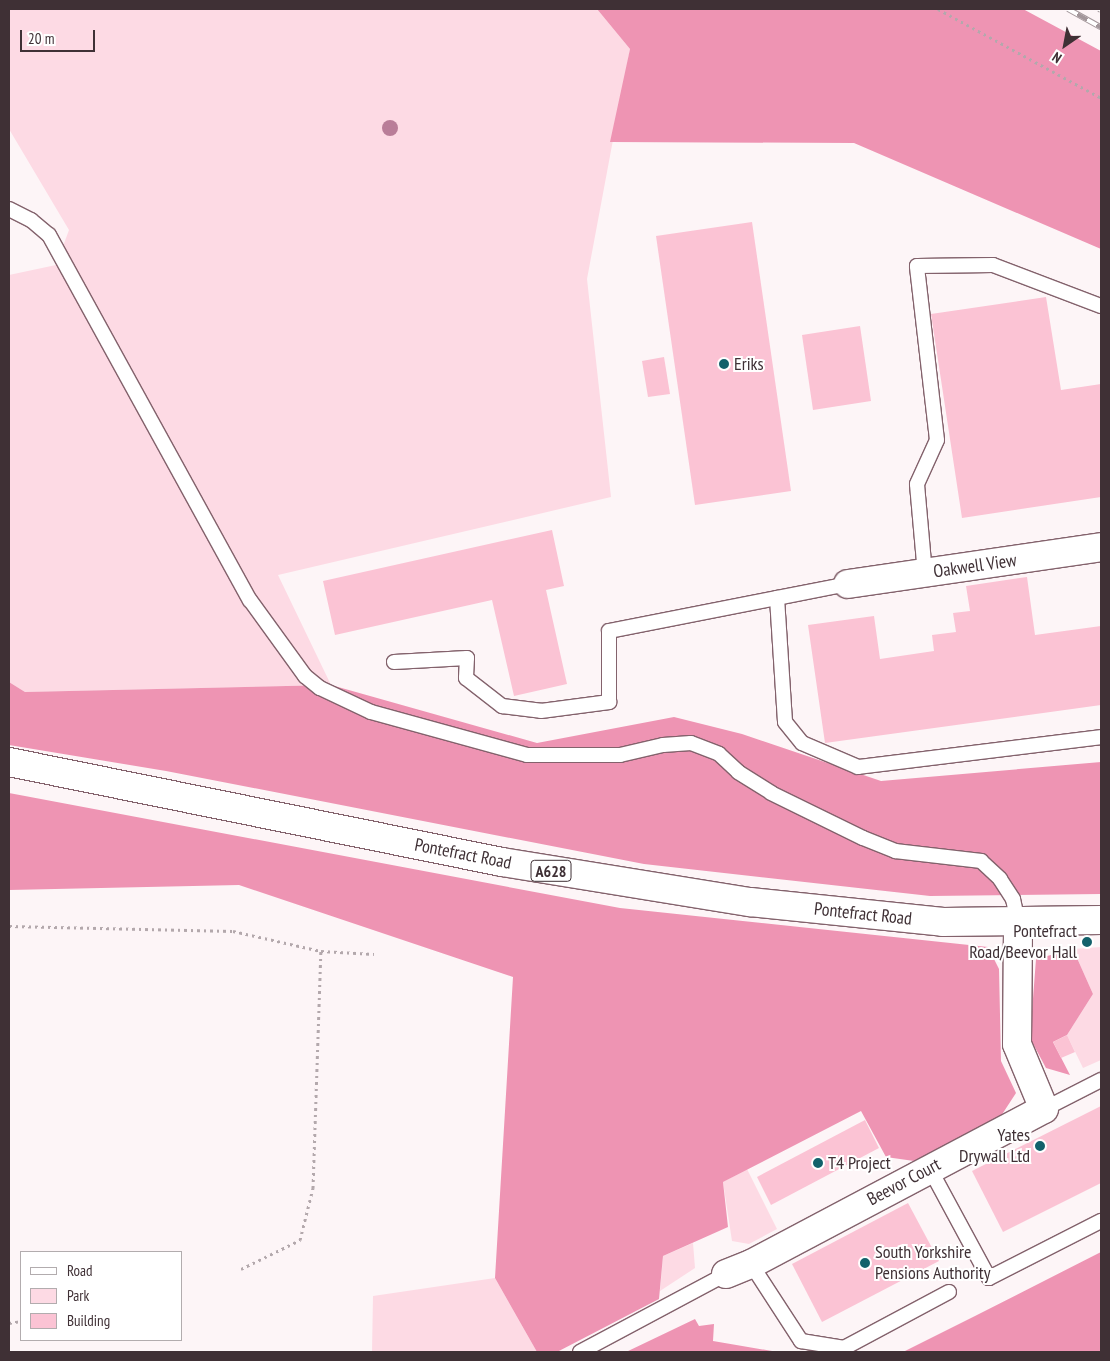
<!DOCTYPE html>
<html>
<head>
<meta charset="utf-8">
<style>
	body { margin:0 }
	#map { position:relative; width:1110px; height:1361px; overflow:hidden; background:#fdf5f7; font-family:"PT Sans Narrow",sans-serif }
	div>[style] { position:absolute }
	.green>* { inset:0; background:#fddae4 }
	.forest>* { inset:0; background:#ee94b3 }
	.building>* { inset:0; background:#fbc3d4 }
	.path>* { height:3px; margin-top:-1.5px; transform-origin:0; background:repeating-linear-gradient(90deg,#b3a8ac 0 2.5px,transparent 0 6.5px) }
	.roads { filter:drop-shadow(1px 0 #83626c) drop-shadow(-1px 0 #83626c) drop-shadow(0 1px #83626c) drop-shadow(0 -1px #83626c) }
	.service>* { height:14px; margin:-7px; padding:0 7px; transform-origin:7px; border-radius:7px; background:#fff }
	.minor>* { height:28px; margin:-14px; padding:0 14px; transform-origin:14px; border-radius:14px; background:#fff }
	.trunk>* { height:28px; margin:-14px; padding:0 14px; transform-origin:14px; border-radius:14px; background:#fff }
	.rail>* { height:5.5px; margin-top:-2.75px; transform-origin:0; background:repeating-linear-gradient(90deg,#fff 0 11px,#a2969a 0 22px); box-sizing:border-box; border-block:1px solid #a2969a }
	.trees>* { width:16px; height:16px; margin:-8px; border-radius:50%; background:#b97d98 }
	.dots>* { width:14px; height:14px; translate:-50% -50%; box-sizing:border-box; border:2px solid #fff; border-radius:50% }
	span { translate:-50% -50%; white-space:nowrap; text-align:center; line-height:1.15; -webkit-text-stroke:4px #fff; paint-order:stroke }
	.shield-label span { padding:1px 4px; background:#fff; border:1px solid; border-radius:4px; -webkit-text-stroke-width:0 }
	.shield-label { font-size:16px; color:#3f3035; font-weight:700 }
	.poi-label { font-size:18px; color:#3f3035 }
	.left { translate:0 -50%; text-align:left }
	.right { translate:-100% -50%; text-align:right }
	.street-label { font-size:18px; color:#3f3035 }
	.frame { position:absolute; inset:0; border:10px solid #3f3035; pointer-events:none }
	.legend { position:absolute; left:20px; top:1251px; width:162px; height:90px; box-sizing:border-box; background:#fff; border:1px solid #b2acae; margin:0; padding:6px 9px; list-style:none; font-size:15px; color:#3f3035 }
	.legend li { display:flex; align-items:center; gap:10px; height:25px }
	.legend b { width:25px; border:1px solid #b2acae }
	.north { position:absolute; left:1040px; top:20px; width:50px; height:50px; -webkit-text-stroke:4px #fff; paint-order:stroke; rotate:213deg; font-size:14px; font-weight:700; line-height:20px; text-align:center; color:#3f3035 }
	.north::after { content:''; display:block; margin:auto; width:18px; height:22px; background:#3f3035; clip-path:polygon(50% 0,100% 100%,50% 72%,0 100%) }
	.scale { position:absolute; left:20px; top:30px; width:75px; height:22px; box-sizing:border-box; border:2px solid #3f3035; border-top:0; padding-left:6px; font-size:15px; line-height:18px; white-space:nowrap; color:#3f3035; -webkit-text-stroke:4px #fff; paint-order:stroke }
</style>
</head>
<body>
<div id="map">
	<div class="green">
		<div style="clip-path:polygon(9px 9px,597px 9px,630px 49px,587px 279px,611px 497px,278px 575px,331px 685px,25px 692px,9px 682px,9px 275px,56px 265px,69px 230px,9px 129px)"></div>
		<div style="clip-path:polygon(1101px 947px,1101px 1060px,1083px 1068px,1067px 1035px,1093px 994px,1073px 949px)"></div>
		<div style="clip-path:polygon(747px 1169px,777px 1229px,749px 1244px,732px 1241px,723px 1182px)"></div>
		<div style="clip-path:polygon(693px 1243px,695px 1268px,660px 1291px,663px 1256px)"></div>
		<div style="clip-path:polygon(495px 1278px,537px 1352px,372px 1352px,373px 1296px)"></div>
	</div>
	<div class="forest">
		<div style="clip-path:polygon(597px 9px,1023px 9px,1101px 51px,1101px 249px,854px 143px,610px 142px,630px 49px)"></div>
		<div style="clip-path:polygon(9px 682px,25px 692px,331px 685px,537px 743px,674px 717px,742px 734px,881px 781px,1101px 762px,1101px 894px,930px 896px,644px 864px,166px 771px,9px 745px)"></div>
		<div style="clip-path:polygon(9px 793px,620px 908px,988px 947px,999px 969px,1001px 1061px,1016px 1093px,1001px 1116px,914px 1161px,886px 1157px,861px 1111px,723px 1182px,728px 1227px,663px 1256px,659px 1299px,557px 1352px,537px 1352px,495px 1278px,513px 977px,239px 885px,9px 890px)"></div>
		<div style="clip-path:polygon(1073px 949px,1093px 994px,1067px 1035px,1053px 1042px,1070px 1075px,1046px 1068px,1030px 1038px,1036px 959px)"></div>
		<div style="clip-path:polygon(1101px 1252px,1101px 1352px,903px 1352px,975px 1316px)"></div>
		<div style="clip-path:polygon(695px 1319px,699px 1326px,714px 1324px,713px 1341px,778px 1352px,626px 1352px)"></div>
	</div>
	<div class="building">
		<div style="clip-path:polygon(752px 222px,791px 491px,695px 505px,656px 236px)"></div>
		<div style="clip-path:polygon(1046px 297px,1061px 390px,1101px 384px,1101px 497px,962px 518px,931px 314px)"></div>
		<div style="clip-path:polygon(860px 326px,871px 401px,813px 410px,802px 335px)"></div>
		<div style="clip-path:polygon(664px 357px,670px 394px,648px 397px,642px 361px)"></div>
		<div style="clip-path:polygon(552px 530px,564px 586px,546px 590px,567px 684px,514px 696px,492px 600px,335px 635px,323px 581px)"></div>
		<div style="clip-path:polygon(1027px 577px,1035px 635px,1101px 626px,1101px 705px,825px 743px,808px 625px,874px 616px,880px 659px,934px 651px,932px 635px,956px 632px,953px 613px,970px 611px,966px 586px)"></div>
		<div style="clip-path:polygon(1067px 1035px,1075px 1052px,1061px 1058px,1053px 1042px)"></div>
		<div style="clip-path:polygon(1101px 1106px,1101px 1183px,1003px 1232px,972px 1171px)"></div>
		<div style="clip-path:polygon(865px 1120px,879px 1148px,771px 1205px,757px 1177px)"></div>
		<div style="clip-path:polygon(908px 1203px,939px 1261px,822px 1322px,792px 1264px)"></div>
	</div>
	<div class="path">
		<div style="left:938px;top:9px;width:186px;rotate:28.6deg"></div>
		<div style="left:9px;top:926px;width:224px;rotate:1.3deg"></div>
		<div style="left:233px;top:931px;width:90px;rotate:12.8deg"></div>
		<div style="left:321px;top:951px;width:53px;rotate:3.2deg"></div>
		<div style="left:241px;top:1269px;width:66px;rotate:-26.2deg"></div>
		<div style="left:300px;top:1240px;width:54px;rotate:-76deg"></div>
		<div style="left:313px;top:1188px;width:237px;rotate:-88.1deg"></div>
		<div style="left:9px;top:1323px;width:12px;rotate:-9deg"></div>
	</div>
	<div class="roads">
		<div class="service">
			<div style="left:9px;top:209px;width:25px;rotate:27deg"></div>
			<div style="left:31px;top:220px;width:23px;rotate:40deg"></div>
			<div style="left:49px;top:235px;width:417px;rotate:61.2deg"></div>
			<div style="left:250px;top:600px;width:94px;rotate:54.1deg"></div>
			<div style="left:305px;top:676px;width:19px;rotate:39deg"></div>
			<div style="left:320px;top:688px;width:56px;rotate:25.2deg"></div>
			<div style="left:371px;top:712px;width:162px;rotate:15.4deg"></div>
			<div style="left:527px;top:755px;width:93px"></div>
			<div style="left:620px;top:755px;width:44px;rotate:-13.1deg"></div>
			<div style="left:663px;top:745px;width:28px;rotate:-4deg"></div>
			<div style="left:691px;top:743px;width:30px;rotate:21deg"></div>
			<div style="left:719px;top:754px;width:26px;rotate:43deg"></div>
			<div style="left:738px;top:772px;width:39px;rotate:32deg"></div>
			<div style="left:771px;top:793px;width:102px;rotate:26.1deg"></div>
			<div style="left:863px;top:838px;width:35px;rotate:22deg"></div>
			<div style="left:895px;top:851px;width:87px;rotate:6.6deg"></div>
			<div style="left:981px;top:861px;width:26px;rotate:43deg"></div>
			<div style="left:1000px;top:879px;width:24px;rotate:57deg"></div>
			<div style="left:1013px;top:899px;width:24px;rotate:78deg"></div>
			<div style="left:925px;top:574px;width:90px;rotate:-95.1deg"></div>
			<div style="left:917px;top:484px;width:48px;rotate:-65.6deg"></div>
			<div style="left:937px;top:440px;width:175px;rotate:-96.6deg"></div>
			<div style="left:917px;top:266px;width:76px;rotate:-0.8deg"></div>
			<div style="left:993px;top:265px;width:116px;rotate:20.8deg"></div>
			<div style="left:848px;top:584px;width:72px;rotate:168.8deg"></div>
			<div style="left:777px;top:598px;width:124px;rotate:86.3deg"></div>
			<div style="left:785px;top:722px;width:27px;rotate:51deg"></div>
			<div style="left:802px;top:743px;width:61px;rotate:23.2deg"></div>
			<div style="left:858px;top:767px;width:245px;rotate:-7deg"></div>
			<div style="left:394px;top:662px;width:73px;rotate:-3.1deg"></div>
			<div style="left:467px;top:658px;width:20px;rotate:93deg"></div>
			<div style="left:466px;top:678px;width:46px;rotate:37.9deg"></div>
			<div style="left:502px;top:706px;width:39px;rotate:7deg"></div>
			<div style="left:541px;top:711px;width:69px;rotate:-7.5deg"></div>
			<div style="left:609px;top:702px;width:71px;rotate:-90deg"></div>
			<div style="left:609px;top:631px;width:171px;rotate:-11.1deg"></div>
			<div style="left:1044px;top:1109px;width:64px;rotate:-27deg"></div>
			<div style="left:930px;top:1169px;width:124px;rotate:61.6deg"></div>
			<div style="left:989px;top:1278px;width:126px;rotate:-27deg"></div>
			<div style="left:751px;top:1264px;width:92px;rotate:57deg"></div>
			<div style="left:801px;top:1341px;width:44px;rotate:9.2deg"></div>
			<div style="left:844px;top:1348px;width:119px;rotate:-28.1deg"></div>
			<div style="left:580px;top:1352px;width:166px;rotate:-28.1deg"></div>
		</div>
		<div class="minor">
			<div style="left:848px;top:584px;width:256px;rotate:-8.3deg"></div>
			<div style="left:726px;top:1274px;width:27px;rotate:-22deg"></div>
			<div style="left:751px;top:1264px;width:331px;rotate:-27.9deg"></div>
			<div style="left:1044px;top:1109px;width:70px;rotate:-112.6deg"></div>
			<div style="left:1017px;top:1044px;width:122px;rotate:-89.5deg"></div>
		</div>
		<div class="trunk">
			<div style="left:9px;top:762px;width:503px;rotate:11.47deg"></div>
			<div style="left:502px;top:862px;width:251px;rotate:9.2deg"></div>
			<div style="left:750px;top:902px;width:194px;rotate:5.9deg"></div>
			<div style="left:943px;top:922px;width:158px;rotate:-0.7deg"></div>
		</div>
	</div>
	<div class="rail">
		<div style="left:1068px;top:9px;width:38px;rotate:29deg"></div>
		<div style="left:1099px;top:9px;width:2px;rotate:27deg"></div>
	</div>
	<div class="trees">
		<div style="left:390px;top:128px"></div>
	</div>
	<div class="dots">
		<div style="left:724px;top:364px;background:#13616b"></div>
		<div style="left:1087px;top:942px;background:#13616b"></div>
		<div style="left:1040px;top:1146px;background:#13616b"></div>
		<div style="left:818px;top:1163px;background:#13616b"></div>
		<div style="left:865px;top:1263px;background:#13616b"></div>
	</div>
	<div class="shield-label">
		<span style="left:551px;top:871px">A628</span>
	</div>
	<div class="poi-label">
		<span class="left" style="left:734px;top:364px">Eriks</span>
		<span class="right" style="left:1077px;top:942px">Pontefract<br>Road/Beevor Hall</span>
		<span class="right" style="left:1030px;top:1146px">Yates<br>Drywall Ltd</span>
		<span class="left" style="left:828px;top:1163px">T4 Project</span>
		<span class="left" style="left:875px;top:1263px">South Yorkshire<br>Pensions Authority</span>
	</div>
	<div class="street-label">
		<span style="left:975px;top:566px;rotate:-8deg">Oakwell View</span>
		<span style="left:463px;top:854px;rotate:11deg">Pontefract Road</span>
		<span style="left:863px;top:914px;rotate:6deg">Pontefract Road</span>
		<span style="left:904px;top:1182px;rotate:-28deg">Beevor Court</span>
	</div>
	<div class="frame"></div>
	<ul class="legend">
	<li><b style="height:6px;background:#fff"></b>Road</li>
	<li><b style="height:14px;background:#fddae4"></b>Park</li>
	<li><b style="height:14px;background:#fbc3d4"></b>Building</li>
	</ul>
	<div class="north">N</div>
	<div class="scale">20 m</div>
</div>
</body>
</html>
